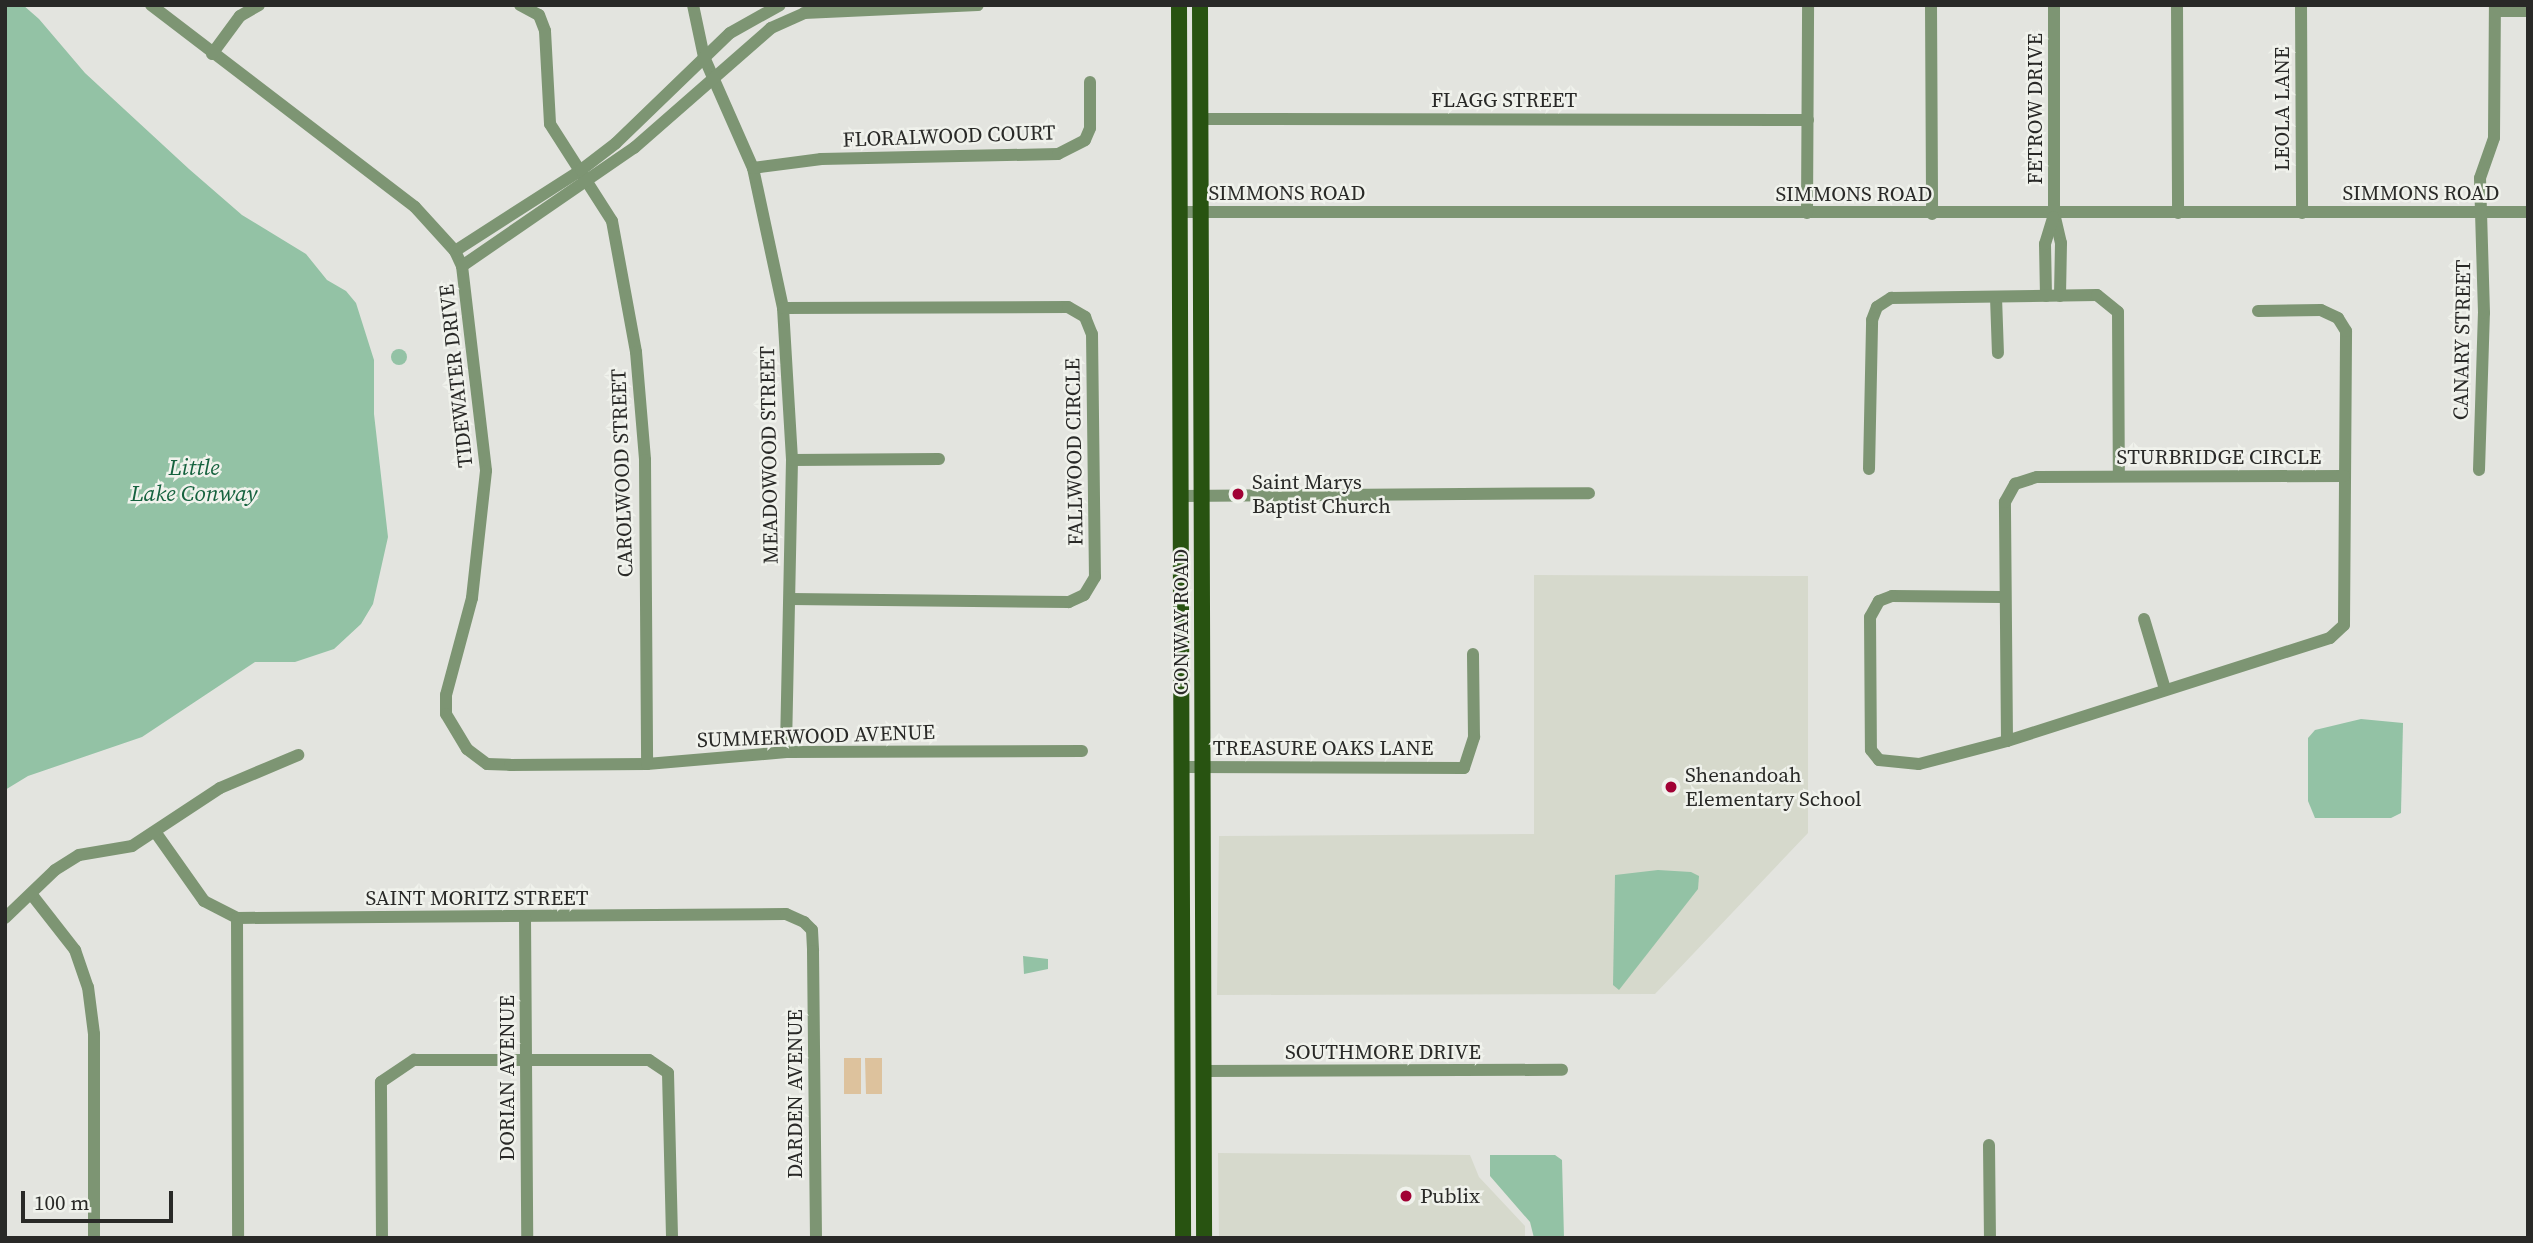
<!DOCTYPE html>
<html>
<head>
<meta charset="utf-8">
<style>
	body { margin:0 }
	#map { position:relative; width:2533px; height:1243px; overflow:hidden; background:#e3e4df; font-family:"Source Serif 4",serif }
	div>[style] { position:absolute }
	.built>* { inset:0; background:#d6d9cc }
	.green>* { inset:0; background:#ddc29d }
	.water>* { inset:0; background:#93c2a5 }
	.round { border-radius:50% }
	.minor>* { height:12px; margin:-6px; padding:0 6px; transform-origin:6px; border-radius:6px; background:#7d9573 }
	.major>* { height:16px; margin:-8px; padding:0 8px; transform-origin:8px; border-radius:8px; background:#285311 }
	.dots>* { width:19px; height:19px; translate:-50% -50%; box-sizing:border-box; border:4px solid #f0f2ec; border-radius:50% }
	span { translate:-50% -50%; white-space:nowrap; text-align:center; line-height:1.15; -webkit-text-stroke:5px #f0f2ec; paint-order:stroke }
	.street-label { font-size:21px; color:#292927 }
	.poi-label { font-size:21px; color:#292927 }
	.left { translate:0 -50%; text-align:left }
	.water-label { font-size:23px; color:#15623e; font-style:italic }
	.frame { position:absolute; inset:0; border:7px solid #292927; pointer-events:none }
	.scale { position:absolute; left:21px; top:1191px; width:152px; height:32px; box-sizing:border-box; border:4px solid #292927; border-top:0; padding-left:9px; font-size:21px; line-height:24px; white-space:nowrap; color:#292927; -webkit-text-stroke:5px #f0f2ec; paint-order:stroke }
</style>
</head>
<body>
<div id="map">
	<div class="built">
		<div style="clip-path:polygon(1534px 575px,1808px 576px,1808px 833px,1655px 994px,1217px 995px,1219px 836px,1534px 834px)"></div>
		<div style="clip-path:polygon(1218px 1153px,1470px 1155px,1479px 1177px,1525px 1226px,1525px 1238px,1219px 1238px)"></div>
	</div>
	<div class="green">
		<div style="clip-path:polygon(844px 1058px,861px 1058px,861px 1094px,844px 1094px)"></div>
		<div style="clip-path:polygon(865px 1058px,882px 1058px,882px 1094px,866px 1094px)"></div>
	</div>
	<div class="water">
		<div style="clip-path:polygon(5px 5px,23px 5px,39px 19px,85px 73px,189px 169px,242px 215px,306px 254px,327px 280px,346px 291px,356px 303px,374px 360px,374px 414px,388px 537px,373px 604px,361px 624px,334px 649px,295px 662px,255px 662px,142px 737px,28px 776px,5px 790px)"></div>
		<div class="round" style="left:391px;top:349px;width:16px;height:16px"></div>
		<div style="clip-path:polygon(2361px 719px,2403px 723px,2401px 813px,2391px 818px,2315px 818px,2308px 801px,2308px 738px,2315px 730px)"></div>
		<div style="clip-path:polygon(1658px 870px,1691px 872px,1699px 876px,1698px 889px,1619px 990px,1613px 985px,1615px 875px)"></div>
		<div style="clip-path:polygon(1023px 956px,1048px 959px,1048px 969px,1024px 974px)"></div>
		<div style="clip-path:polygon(1490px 1155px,1555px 1155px,1562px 1160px,1564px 1238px,1534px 1238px,1530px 1222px,1490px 1176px)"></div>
	</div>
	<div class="minor">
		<div style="left:151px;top:5px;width:332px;rotate:37.4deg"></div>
		<div style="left:415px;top:207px;width:59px;rotate:47.7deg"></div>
		<div style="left:455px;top:251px;width:17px;rotate:65deg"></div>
		<div style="left:462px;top:266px;width:206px;rotate:83.3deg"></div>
		<div style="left:486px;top:471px;width:128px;rotate:96.3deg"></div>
		<div style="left:472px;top:598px;width:100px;rotate:105deg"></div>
		<div style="left:446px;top:695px;width:19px;rotate:90deg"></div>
		<div style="left:446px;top:714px;width:41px;rotate:59deg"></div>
		<div style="left:467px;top:749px;width:25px;rotate:37deg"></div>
		<div style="left:487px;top:764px;width:23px;rotate:2deg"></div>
		<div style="left:510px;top:765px;width:137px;rotate:-0.4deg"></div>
		<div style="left:647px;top:764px;width:140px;rotate:-4.9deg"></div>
		<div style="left:786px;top:752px;width:296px;rotate:-0.2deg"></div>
		<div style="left:520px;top:5px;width:21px;rotate:28deg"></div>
		<div style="left:539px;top:15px;width:17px;rotate:69deg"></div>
		<div style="left:545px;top:31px;width:93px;rotate:86.9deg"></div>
		<div style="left:550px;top:124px;width:115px;rotate:57.4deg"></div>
		<div style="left:612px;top:221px;width:133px;rotate:79.6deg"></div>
		<div style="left:636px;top:352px;width:108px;rotate:85.2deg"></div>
		<div style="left:645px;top:460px;width:304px;rotate:89.6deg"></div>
		<div style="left:693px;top:5px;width:53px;rotate:78.1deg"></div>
		<div style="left:704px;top:57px;width:121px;rotate:66.2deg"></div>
		<div style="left:753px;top:168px;width:143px;rotate:77.9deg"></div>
		<div style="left:783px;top:308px;width:152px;rotate:86.6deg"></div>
		<div style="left:792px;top:460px;width:292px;rotate:91.2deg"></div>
		<div style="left:1931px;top:5px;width:209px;rotate:89.7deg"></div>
		<div style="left:2054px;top:5px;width:208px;rotate:90deg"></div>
		<div style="left:2054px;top:213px;width:31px;rotate:77deg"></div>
		<div style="left:2061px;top:243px;width:53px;rotate:91.1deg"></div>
		<div style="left:2177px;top:5px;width:208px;rotate:89.7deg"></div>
		<div style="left:2301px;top:5px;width:208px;rotate:89.7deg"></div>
		<div style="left:2495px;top:11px;width:33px"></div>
		<div style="left:212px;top:54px;width:47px;rotate:-53.6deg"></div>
		<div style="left:240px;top:16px;width:22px;rotate:-30deg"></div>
		<div style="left:1200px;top:119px;width:608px;rotate:0.09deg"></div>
		<div style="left:753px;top:168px;width:69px;rotate:-7.5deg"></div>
		<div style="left:821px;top:159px;width:237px;rotate:-1.2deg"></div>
		<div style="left:1058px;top:154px;width:30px;rotate:-27deg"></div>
		<div style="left:1085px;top:140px;width:13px;rotate:-67deg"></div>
		<div style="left:1090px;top:128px;width:46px;rotate:-90deg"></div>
		<div style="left:1180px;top:212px;width:1348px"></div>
		<div style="left:1807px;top:213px;width:208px;rotate:-89.7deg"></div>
		<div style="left:455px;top:251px;width:150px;rotate:-32.7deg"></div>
		<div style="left:581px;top:170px;width:44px;rotate:-37.6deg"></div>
		<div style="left:616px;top:143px;width:158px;rotate:-44deg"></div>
		<div style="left:730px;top:33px;width:57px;rotate:-29.2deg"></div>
		<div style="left:462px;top:266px;width:209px;rotate:-34.5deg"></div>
		<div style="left:634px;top:148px;width:182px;rotate:-41.2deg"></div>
		<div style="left:771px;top:28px;width:36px;rotate:-24deg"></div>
		<div style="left:804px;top:13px;width:174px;rotate:-2.6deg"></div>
		<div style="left:2046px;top:296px;width:52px;rotate:-91.1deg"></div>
		<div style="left:2045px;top:244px;width:28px;rotate:-73deg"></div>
		<div style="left:1996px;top:297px;width:56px;rotate:88deg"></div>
		<div style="left:783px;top:308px;width:285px;rotate:-0.2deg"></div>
		<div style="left:1068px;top:307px;width:20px;rotate:30deg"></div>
		<div style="left:1085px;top:317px;width:18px;rotate:68deg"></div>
		<div style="left:1092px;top:334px;width:243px;rotate:89.3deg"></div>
		<div style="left:1095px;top:577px;width:21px;rotate:121deg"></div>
		<div style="left:1084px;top:595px;width:17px;rotate:155deg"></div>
		<div style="left:1069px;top:602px;width:278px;rotate:-179.4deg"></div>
		<div style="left:792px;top:460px;width:147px;rotate:-0.4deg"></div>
		<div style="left:1869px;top:469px;width:149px;rotate:-88.8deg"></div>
		<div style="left:1872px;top:320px;width:14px;rotate:-69deg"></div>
		<div style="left:1877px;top:307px;width:17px;rotate:-33deg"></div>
		<div style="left:1891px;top:298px;width:206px;rotate:-0.8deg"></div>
		<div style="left:2097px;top:295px;width:27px;rotate:39deg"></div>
		<div style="left:2118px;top:312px;width:164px;rotate:89.7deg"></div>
		<div style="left:2479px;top:470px;width:157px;rotate:-88.2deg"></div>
		<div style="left:2484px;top:313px;width:135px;rotate:-91.7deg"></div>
		<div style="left:2480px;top:178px;width:42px;rotate:-70.7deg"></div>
		<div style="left:2494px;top:138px;width:133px;rotate:-89.6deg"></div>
		<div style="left:1181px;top:496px;width:408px;rotate:-0.4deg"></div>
		<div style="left:2003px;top:597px;width:111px;rotate:-179.5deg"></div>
		<div style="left:1892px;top:596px;width:14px;rotate:159deg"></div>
		<div style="left:1879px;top:601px;width:18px;rotate:119deg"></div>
		<div style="left:1870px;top:617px;width:133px;rotate:89.6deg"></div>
		<div style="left:1871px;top:750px;width:13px;rotate:51deg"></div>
		<div style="left:1879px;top:760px;width:40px;rotate:5.7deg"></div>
		<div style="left:1919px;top:764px;width:91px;rotate:-14.6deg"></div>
		<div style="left:2007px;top:741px;width:339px;rotate:-17.7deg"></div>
		<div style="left:2330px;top:638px;width:19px;rotate:-43deg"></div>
		<div style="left:2344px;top:625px;width:294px;rotate:-89.6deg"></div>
		<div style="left:2346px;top:331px;width:15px;rotate:-122deg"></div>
		<div style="left:2338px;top:318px;width:19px;rotate:-155deg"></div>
		<div style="left:2321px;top:310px;width:63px;rotate:179.1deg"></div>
		<div style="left:2144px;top:619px;width:73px;rotate:73.3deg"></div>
		<div style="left:2007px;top:741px;width:239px;rotate:-90.5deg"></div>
		<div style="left:2005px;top:502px;width:21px;rotate:-61deg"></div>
		<div style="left:2015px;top:484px;width:23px;rotate:-18deg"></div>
		<div style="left:2037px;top:477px;width:307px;rotate:-0.2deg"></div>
		<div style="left:1182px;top:767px;width:282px;rotate:0.2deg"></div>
		<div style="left:1464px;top:768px;width:33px;rotate:-72deg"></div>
		<div style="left:1474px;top:737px;width:83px;rotate:-90.7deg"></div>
		<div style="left:156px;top:833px;width:83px;rotate:54.8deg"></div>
		<div style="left:204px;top:901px;width:37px;rotate:27deg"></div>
		<div style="left:237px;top:918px;width:549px;rotate:-0.42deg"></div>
		<div style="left:786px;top:914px;width:20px;rotate:24deg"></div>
		<div style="left:804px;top:922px;width:11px;rotate:45deg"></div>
		<div style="left:812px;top:930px;width:21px;rotate:87deg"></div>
		<div style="left:813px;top:951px;width:287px;rotate:89.4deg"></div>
		<div style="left:32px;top:895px;width:70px;rotate:52deg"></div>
		<div style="left:75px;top:950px;width:39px;rotate:71deg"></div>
		<div style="left:88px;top:987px;width:47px;rotate:82.7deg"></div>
		<div style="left:94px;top:1034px;width:204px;rotate:90deg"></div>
		<div style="left:525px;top:917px;width:321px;rotate:89.6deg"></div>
		<div style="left:5px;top:918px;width:69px;rotate:-43.8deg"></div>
		<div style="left:55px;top:870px;width:28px;rotate:-32deg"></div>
		<div style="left:79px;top:855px;width:54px;rotate:-9.6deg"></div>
		<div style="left:132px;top:846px;width:105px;rotate:-33.4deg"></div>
		<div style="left:220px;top:788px;width:85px;rotate:-22.9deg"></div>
		<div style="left:237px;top:918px;width:320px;rotate:89.8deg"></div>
		<div style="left:1203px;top:1071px;width:359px;rotate:-0.2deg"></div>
		<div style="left:1989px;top:1145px;width:93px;rotate:89.4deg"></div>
		<div style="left:382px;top:1238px;width:156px;rotate:-90.4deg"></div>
		<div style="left:381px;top:1082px;width:40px;rotate:-34deg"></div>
		<div style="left:414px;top:1060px;width:235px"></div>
		<div style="left:649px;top:1060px;width:23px;rotate:34deg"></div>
		<div style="left:668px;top:1073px;width:165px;rotate:88.6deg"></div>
	</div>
	<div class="major">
		<div style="left:1179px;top:5px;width:1233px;rotate:89.81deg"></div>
		<div style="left:1200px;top:5px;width:1233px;rotate:89.81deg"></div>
	</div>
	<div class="dots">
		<div style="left:1238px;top:494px;background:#a10134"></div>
		<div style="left:1671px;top:787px;background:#a10134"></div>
		<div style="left:1406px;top:1196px;background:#a10134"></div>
	</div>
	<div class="street-label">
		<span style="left:1504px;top:100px">FLAGG STREET</span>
		<span style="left:2035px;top:109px;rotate:-90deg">FETROW DRIVE</span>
		<span style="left:2282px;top:109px;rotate:-90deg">LEOLA LANE</span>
		<span style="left:949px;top:136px;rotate:-2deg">FLORALWOOD COURT</span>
		<span style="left:1287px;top:193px">SIMMONS ROAD</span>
		<span style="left:2421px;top:193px">SIMMONS ROAD</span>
		<span style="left:1854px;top:194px">SIMMONS ROAD</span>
		<span style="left:2462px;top:340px;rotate:-89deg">CANARY STREET</span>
		<span style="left:456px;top:376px;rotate:-96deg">TIDEWATER DRIVE</span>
		<span style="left:1074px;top:452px;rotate:-91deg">FALLWOOD CIRCLE</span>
		<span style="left:769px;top:455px;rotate:-91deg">MEADOWOOD STREET</span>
		<span style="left:2219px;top:457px">STURBRIDGE CIRCLE</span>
		<span style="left:622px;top:473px;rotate:-92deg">CAROLWOOD STREET</span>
		<span style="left:1181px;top:622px;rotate:-90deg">CONWAY ROAD</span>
		<span style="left:816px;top:736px;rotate:-2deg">SUMMERWOOD AVENUE</span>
		<span style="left:1323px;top:748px">TREASURE OAKS LANE</span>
		<span style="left:477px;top:898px">SAINT MORITZ STREET</span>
		<span style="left:1383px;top:1052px">SOUTHMORE DRIVE</span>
		<span style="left:507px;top:1078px;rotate:-90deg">DORIAN AVENUE</span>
		<span style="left:795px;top:1094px;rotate:-90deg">DARDEN AVENUE</span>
	</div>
	<div class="poi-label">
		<span class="left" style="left:1252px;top:494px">Saint Marys<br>Baptist Church</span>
		<span class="left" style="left:1685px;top:787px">Shenandoah<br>Elementary School</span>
		<span class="left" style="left:1420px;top:1196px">Publix</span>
	</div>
	<div class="water-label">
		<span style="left:194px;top:480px">Little<br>Lake Conway</span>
	</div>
	<div class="frame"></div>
	<div class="scale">100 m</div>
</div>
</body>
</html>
